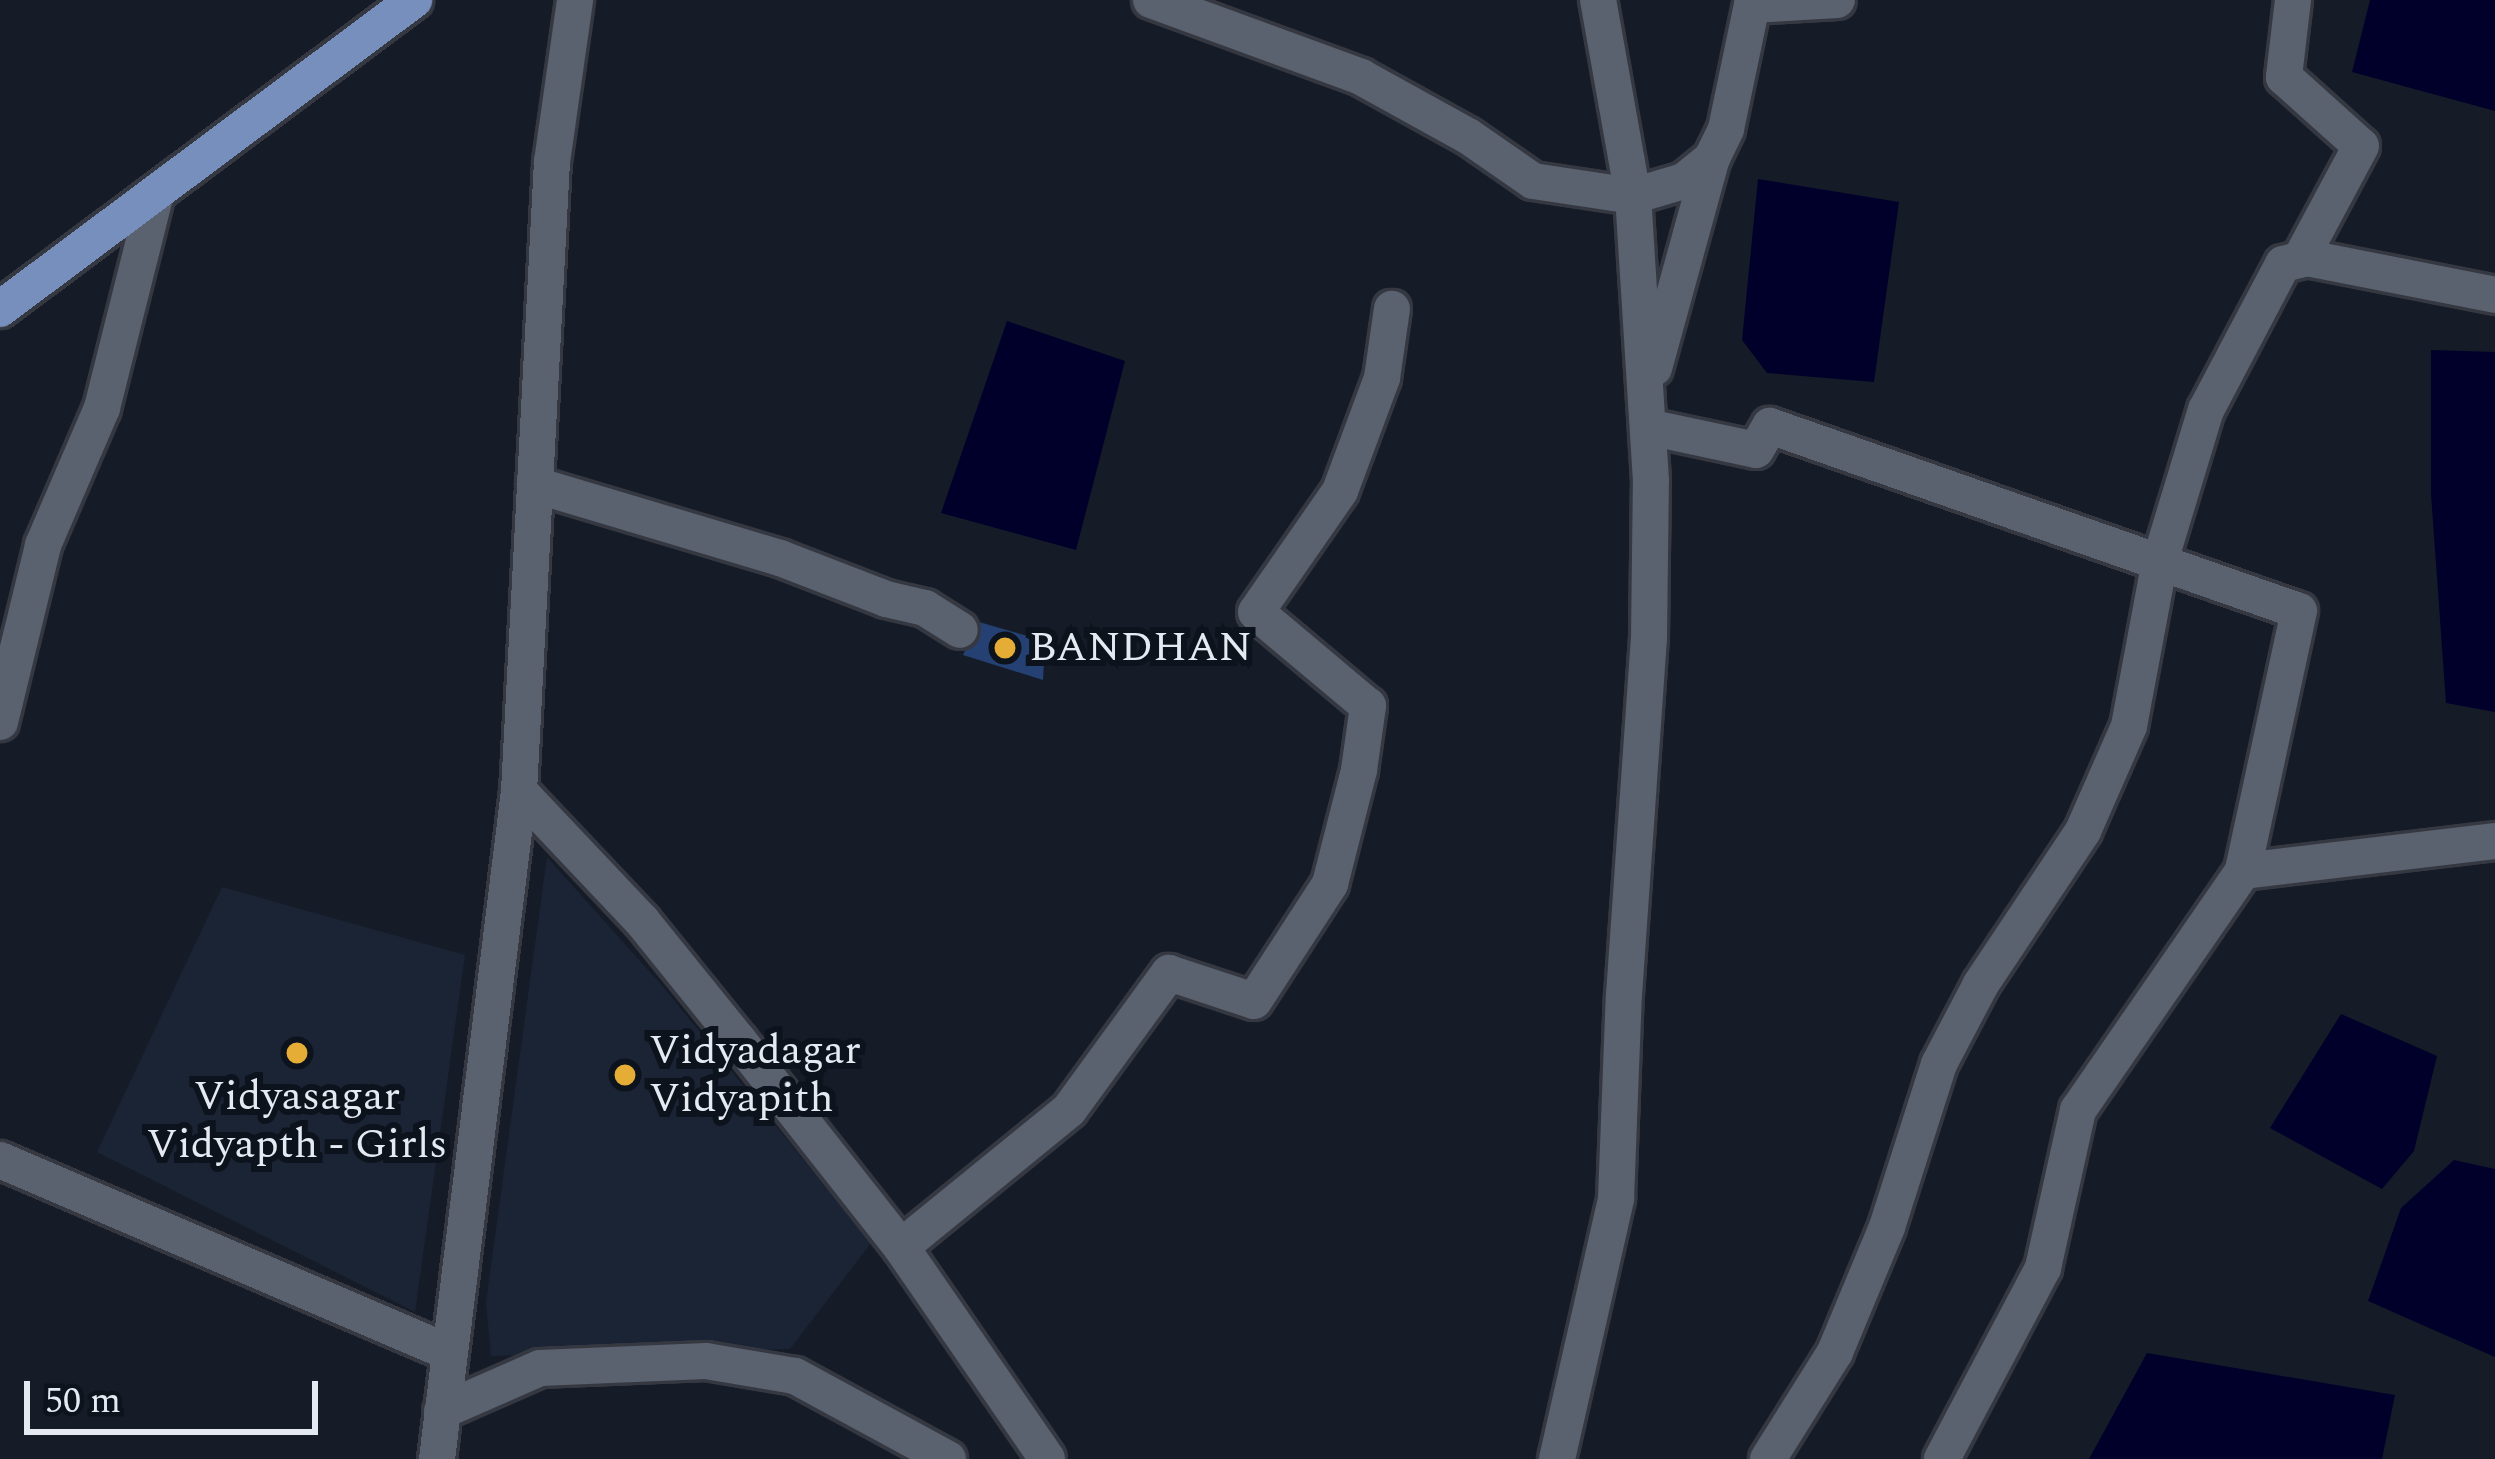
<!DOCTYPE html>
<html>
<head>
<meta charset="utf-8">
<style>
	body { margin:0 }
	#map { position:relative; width:2495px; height:1459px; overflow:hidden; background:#151c27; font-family:Spectral,serif }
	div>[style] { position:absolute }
	.built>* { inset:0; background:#1b2435 }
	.water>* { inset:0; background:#00002b }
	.building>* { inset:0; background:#254073 }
	.roads { filter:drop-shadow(3px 0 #353841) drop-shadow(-3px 0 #353841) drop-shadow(0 3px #353841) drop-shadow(0 -3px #353841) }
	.minor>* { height:36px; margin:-18px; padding:0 18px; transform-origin:18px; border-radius:18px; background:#5a6270 }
	.major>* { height:36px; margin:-18px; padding:0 18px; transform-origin:18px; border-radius:18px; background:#768fbd }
	.dots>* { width:33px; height:33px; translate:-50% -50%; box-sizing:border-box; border:6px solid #0d131d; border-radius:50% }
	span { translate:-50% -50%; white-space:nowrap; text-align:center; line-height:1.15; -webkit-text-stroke:12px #0d131d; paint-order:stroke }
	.poi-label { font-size:42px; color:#e5eaf2 }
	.left { translate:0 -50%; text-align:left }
	.scale { position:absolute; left:24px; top:1381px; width:294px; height:54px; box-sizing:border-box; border:6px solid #e5eaf2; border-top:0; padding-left:15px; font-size:36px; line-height:42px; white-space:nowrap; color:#e5eaf2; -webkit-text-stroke:9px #0d131d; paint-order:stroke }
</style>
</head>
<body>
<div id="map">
	<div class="built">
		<div style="clip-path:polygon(547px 857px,665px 989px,871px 1243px,790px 1349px,491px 1356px,486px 1302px)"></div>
		<div style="clip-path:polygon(222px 887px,465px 955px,415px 1312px,97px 1152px)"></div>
	</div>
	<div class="water">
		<div style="clip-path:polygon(2370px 0,2495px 0,2495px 111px,2352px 72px)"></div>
		<div style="clip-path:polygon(1758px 179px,1899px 202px,1874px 382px,1767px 373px,1742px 340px)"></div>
		<div style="clip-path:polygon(1007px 321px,1125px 361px,1076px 550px,941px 513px)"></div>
		<div style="clip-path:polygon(2431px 350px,2495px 352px,2495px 712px,2446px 703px,2431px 494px)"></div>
		<div style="clip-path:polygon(2341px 1014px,2437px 1056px,2414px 1151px,2382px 1189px,2270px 1128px)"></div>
		<div style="clip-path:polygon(2454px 1160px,2495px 1169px,2495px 1357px,2368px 1301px,2401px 1208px)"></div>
		<div style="clip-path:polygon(2147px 1353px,2395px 1395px,2382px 1459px,2089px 1459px)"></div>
	</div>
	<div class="building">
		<div style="clip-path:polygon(979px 622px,1045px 641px,1043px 680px,963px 655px)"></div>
	</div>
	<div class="roads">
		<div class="minor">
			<div style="left:1151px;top:0;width:224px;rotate:20.1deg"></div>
			<div style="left:1361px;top:77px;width:122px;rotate:28.9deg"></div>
			<div style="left:1468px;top:136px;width:79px;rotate:34.7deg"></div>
			<div style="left:1533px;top:181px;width:101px;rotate:8.5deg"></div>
			<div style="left:1633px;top:196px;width:53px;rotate:-16.4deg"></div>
			<div style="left:1684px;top:181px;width:36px;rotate:-39deg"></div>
			<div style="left:1712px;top:158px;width:32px;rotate:-64deg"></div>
			<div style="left:1726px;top:129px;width:132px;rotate:-78.2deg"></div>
			<div style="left:2293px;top:0;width:78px;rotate:96.7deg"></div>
			<div style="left:2284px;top:77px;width:103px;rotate:41.9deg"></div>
			<div style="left:2361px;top:146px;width:129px;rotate:118.2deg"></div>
			<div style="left:1752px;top:5px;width:85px;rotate:-3.4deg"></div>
			<div style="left:1654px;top:368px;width:218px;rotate:-74.6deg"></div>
			<div style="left:1648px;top:427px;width:110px;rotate:12deg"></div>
			<div style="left:1756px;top:450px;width:28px;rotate:-60deg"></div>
			<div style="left:1770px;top:426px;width:560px;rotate:19.28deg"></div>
			<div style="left:2299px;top:611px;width:266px;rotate:102.2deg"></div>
			<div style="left:2243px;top:871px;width:290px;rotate:124.6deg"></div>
			<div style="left:2078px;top:1110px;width:162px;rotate:102.5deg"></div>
			<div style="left:2043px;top:1268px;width:216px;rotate:117.9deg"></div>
			<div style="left:535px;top:485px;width:256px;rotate:16.6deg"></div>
			<div style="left:780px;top:558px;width:114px;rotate:21.1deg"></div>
			<div style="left:886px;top:599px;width:40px;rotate:13deg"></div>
			<div style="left:925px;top:608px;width:41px;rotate:32.2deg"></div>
			<div style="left:0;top:722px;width:182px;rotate:-76.3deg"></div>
			<div style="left:43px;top:545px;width:149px;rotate:-66.7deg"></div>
			<div style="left:102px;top:408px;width:218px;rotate:-75.9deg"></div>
			<div style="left:519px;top:791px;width:179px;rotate:46.6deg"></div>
			<div style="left:642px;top:921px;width:154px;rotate:51.1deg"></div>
			<div style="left:739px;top:1041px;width:262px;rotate:51.8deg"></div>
			<div style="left:901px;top:1247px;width:257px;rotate:55.4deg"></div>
			<div style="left:2243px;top:871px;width:254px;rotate:-6.8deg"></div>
			<div style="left:0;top:1160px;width:487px;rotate:23.2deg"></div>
			<div style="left:901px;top:1247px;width:217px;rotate:-39.2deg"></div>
			<div style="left:1069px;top:1110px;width:170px;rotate:-53.9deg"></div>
			<div style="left:1169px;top:973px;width:89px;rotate:18.2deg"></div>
			<div style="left:1254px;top:1001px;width:140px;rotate:-57deg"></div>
			<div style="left:1330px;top:884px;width:118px;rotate:-75.7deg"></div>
			<div style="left:1359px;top:770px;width:65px;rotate:-82deg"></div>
			<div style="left:1368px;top:706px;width:146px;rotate:-140deg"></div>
			<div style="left:1256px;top:612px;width:147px;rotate:-55.2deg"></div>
			<div style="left:1340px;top:491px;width:121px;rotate:-69.6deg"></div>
			<div style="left:1382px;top:378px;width:70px;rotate:-81.8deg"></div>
			<div style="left:442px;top:1411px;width:107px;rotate:-23.7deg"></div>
			<div style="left:540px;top:1368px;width:166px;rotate:-2.4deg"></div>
			<div style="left:706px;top:1361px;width:90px;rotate:9.6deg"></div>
			<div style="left:795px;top:1376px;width:174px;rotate:28.5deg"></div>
			<div style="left:437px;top:1459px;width:673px;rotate:-83deg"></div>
			<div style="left:519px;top:791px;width:630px;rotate:-87deg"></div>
			<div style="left:552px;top:162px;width:164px;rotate:-81.9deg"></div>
			<div style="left:1557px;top:1459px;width:267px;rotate:-77.2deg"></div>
			<div style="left:1616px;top:1199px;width:204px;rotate:-87.8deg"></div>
			<div style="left:1624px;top:995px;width:358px;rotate:-86deg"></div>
			<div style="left:1649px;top:638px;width:157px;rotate:-89.3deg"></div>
			<div style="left:1651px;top:481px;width:286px;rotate:-93.6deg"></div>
			<div style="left:1633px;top:196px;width:199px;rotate:-100.1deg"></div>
			<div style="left:1768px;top:1459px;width:126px;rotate:-57.9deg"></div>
			<div style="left:1835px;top:1352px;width:135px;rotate:-67.4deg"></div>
			<div style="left:1887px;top:1227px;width:171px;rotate:-72.3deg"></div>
			<div style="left:1939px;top:1064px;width:90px;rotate:-62.3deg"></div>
			<div style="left:1981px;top:984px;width:184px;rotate:-56.3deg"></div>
			<div style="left:2083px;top:831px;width:115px;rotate:-66.3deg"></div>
			<div style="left:2129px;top:726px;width:168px;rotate:-79.4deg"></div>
			<div style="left:2160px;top:561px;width:158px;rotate:-73.1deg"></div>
			<div style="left:2206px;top:410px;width:165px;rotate:-62.2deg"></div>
			<div style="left:2283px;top:264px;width:25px;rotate:-14deg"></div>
			<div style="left:2307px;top:258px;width:192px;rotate:11.1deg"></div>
		</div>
		<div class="major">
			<div style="left:0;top:309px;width:517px;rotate:-36.74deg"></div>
		</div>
	</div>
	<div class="dots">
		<div style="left:1005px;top:648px;background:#e5ad35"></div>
		<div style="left:297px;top:1053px;background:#e5ad35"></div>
		<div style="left:625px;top:1075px;background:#e5ad35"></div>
	</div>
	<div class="poi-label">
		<span class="left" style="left:1029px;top:648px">BANDHAN</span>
		<span class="left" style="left:649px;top:1075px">Vidyadagar<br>Vidyapith</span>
		<span style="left:297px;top:1121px">Vidyasagar<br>Vidyapth - Girls</span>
	</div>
	<div class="scale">50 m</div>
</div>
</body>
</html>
